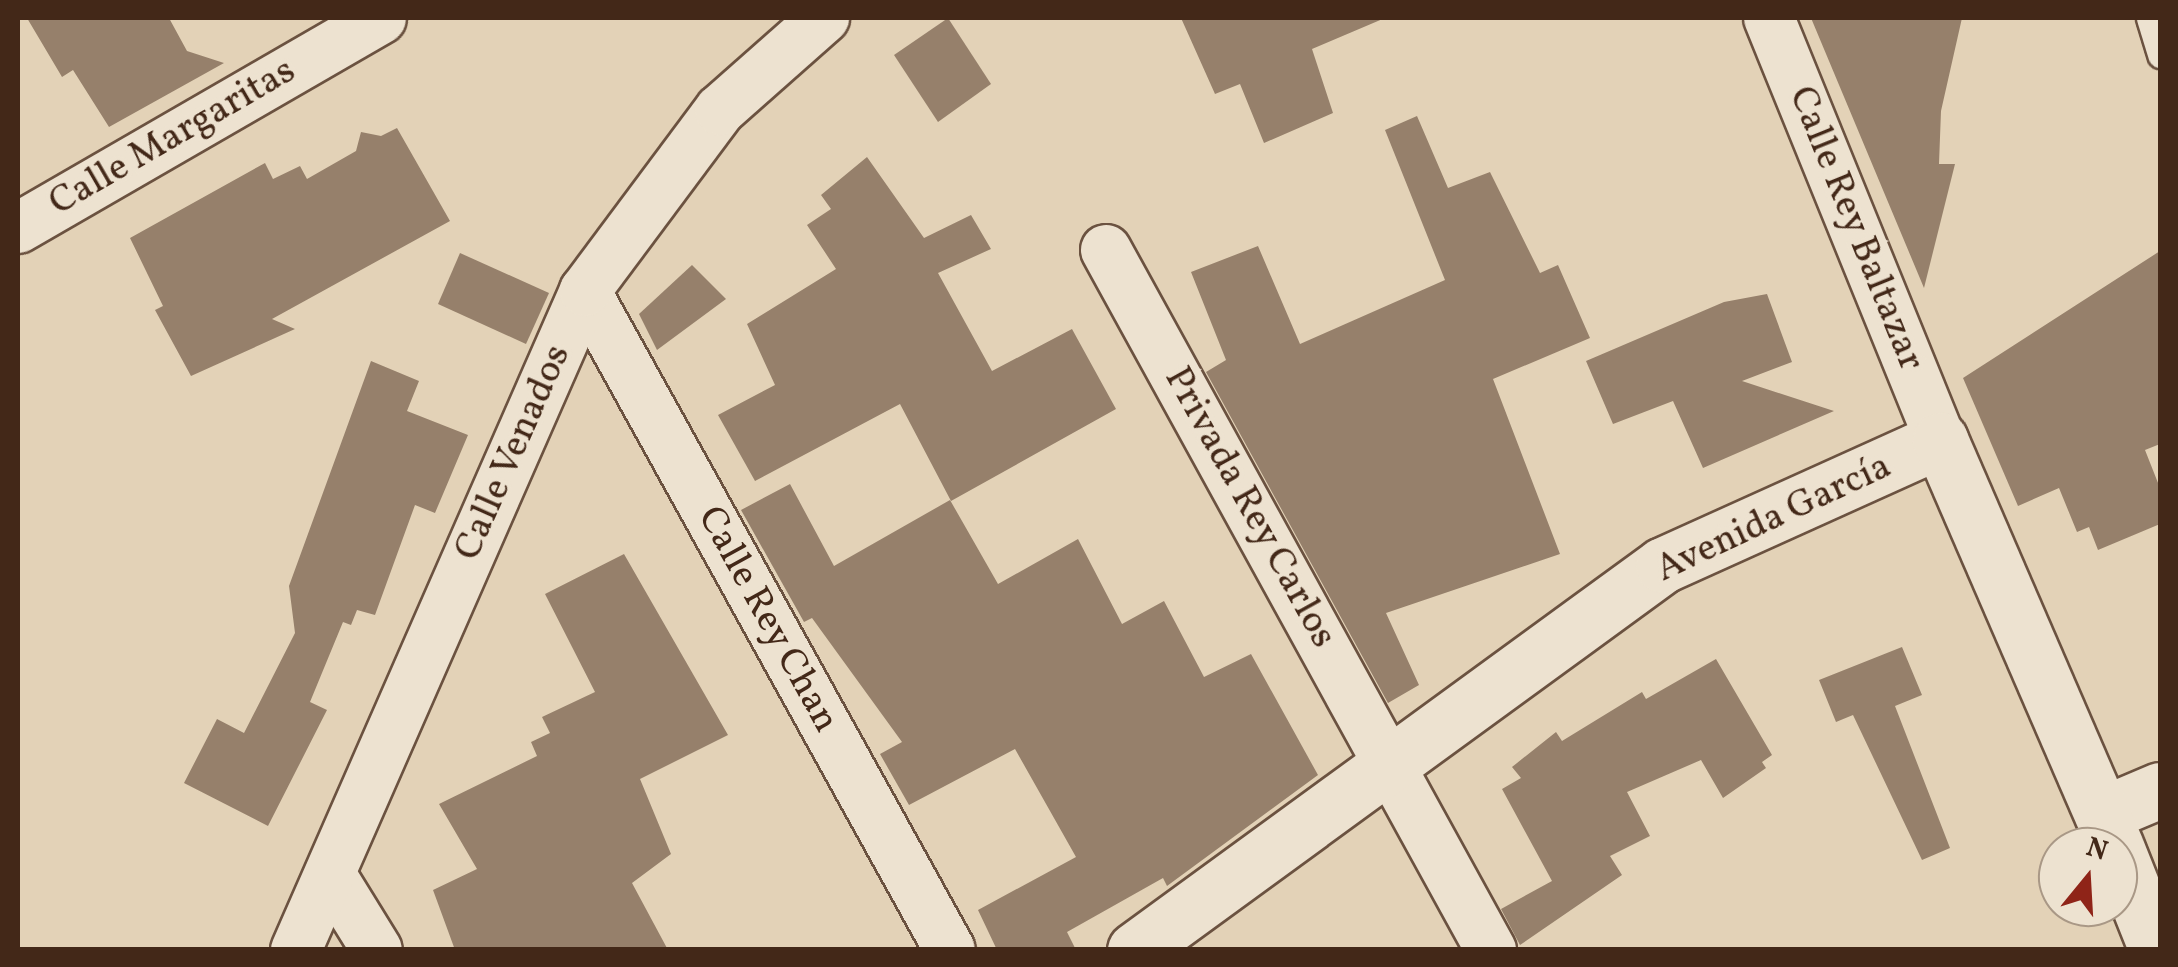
<!DOCTYPE html>
<html>
<head>
<meta charset="utf-8">
<style>
	body { margin:0 }
	#map { position:relative; width:2178px; height:967px; overflow:hidden; background:#e3d2b7; font-family:Vollkorn,serif }
	div>[style] { position:absolute }
	.building>* { inset:0; background:#96806b }
	.roads { filter:drop-shadow(2px 0 #6b5240) drop-shadow(-2px 0 #6b5240) drop-shadow(0 2px #6b5240) drop-shadow(0 -2px #6b5240) }
	.service>* { height:25px; margin:-12.5px; padding:0 12.5px; transform-origin:12.5px; border-radius:12.5px; background:#ede2d0 }
	.minor>* { height:50px; margin:-25px; padding:0 25px; transform-origin:25px; border-radius:25px; background:#ede2d0 }
	.secondary>* { height:55px; margin:-27.5px; padding:0 27.5px; transform-origin:27.5px; border-radius:27.5px; background:#ede2d0 }
	span { translate:-50% -50%; white-space:nowrap; text-align:center; line-height:1.15; -webkit-text-stroke:9px #ede2d0; paint-order:stroke }
	.street-label { font-size:38px; color:#432818 }
	.frame { position:absolute; inset:0; border:20px solid #432818; pointer-events:none }
	.north { position:absolute; left:2038px; top:827px; width:100px; height:100px; box-sizing:border-box; background:#ede2d0; border:2px solid #a99886; border-radius:50%; rotate:18deg; font-size:28px; font-weight:700; line-height:40px; text-align:center; color:#432818 }
	.north::after { content:''; display:block; margin:auto; width:35px; height:45px; background:#8f2418; clip-path:polygon(50% 0,100% 100%,50% 72%,0 100%) }
</style>
</head>
<body>
<div id="map">
	<div class="building">
		<div style="clip-path:polygon(27px 18px,169px 18px,187px 51px,224px 63px,109px 127px,73px 70px,62px 77px)"></div>
		<div style="clip-path:polygon(948px 18px,991px 84px,938px 122px,894px 55px)"></div>
		<div style="clip-path:polygon(1181px 18px,1385px 18px,1312px 49px,1333px 113px,1264px 143px,1240px 84px,1215px 94px)"></div>
		<div style="clip-path:polygon(1811px 18px,1962px 18px,1941px 111px,1939px 164px,1955px 164px,1924px 288px)"></div>
		<div style="clip-path:polygon(1417px 116px,1448px 188px,1490px 172px,1540px 273px,1558px 265px,1590px 338px,1493px 379px,1560px 554px,1386px 613px,1419px 685px,1388px 703px,1206px 372px,1226px 360px,1191px 272px,1258px 246px,1300px 344px,1445px 280px,1385px 130px)"></div>
		<div style="clip-path:polygon(397px 128px,450px 221px,272px 319px,295px 329px,191px 376px,155px 310px,163px 306px,130px 238px,265px 163px,273px 179px,300px 166px,307px 179px,356px 151px,361px 132px,381px 136px)"></div>
		<div style="clip-path:polygon(867px 157px,924px 238px,971px 215px,991px 249px,938px 273px,992px 371px,1072px 329px,1116px 409px,951px 501px,900px 404px,755px 481px,718px 415px,775px 385px,747px 324px,836px 269px,807px 225px,831px 209px,821px 195px)"></div>
		<div style="clip-path:polygon(2160px 251px,2160px 444px,2145px 450px,2160px 488px,2160px 524px,2098px 550px,2089px 527px,2077px 532px,2059px 488px,2018px 506px,1963px 378px)"></div>
		<div style="clip-path:polygon(460px 253px,549px 293px,526px 344px,438px 304px)"></div>
		<div style="clip-path:polygon(692px 265px,726px 299px,657px 350px,639px 314px)"></div>
		<div style="clip-path:polygon(1767px 294px,1792px 362px,1742px 381px,1834px 411px,1703px 468px,1673px 401px,1613px 424px,1586px 361px,1724px 302px)"></div>
		<div style="clip-path:polygon(371px 361px,419px 381px,407px 411px,468px 435px,435px 513px,415px 505px,375px 615px,357px 610px,351px 625px,343px 622px,310px 702px,327px 710px,268px 826px,184px 783px,217px 719px,244px 733px,295px 633px,289px 586px)"></div>
		<div style="clip-path:polygon(790px 484px,834px 566px,950px 500px,998px 584px,1078px 539px,1122px 624px,1164px 601px,1204px 677px,1251px 654px,1318px 775px,1167px 886px,1163px 878px,1067px 932px,1076px 950px,997px 950px,978px 910px,1076px 857px,1015px 749px,909px 805px,880px 754px,902px 742px,812px 618px,804px 622px,741px 510px)"></div>
		<div style="clip-path:polygon(624px 554px,728px 735px,640px 779px,671px 854px,632px 883px,668px 950px,455px 950px,433px 890px,477px 869px,439px 804px,537px 756px,531px 742px,550px 733px,542px 717px,595px 692px,545px 594px)"></div>
		<div style="clip-path:polygon(1902px 647px,1922px 695px,1895px 706px,1950px 848px,1922px 860px,1853px 715px,1836px 722px,1819px 680px)"></div>
		<div style="clip-path:polygon(1716px 659px,1772px 755px,1762px 762px,1766px 768px,1723px 798px,1701px 760px,1627px 792px,1650px 836px,1610px 856px,1622px 875px,1520px 945px,1501px 909px,1552px 881px,1502px 789px,1521px 778px,1512px 767px,1556px 732px,1562px 741px,1642px 692px,1646px 699px)"></div>
	</div>
	<div class="roads">
		<div class="service">
			<div style="left:2149px;top:18px;width:39px;rotate:73deg"></div>
		</div>
		<div class="minor">
			<div style="left:1769px;top:18px;width:455px;rotate:67.9deg"></div>
			<div style="left:18px;top:228px;width:419px;rotate:-30deg"></div>
			<div style="left:1106px;top:250px;width:799px;rotate:61.19deg"></div>
			<div style="left:585px;top:291px;width:753px;rotate:61.02deg"></div>
			<div style="left:330px;top:874px;width:89px;rotate:58.3deg"></div>
			<div style="left:296px;top:950px;width:720px;rotate:-66.32deg"></div>
			<div style="left:585px;top:291px;width:226px;rotate:-53.3deg"></div>
			<div style="left:720px;top:110px;width:139px;rotate:-41.5deg"></div>
		</div>
		<div class="secondary">
			<div style="left:2103px;top:814px;width:62px;rotate:-22.8deg"></div>
			<div style="left:2118px;top:852px;width:105px;rotate:68.3deg"></div>
			<div style="left:1135px;top:950px;width:653px;rotate:-36.1deg"></div>
			<div style="left:1663px;top:565px;width:304px;rotate:-24.3deg"></div>
			<div style="left:1940px;top:440px;width:443px;rotate:66.6deg"></div>
		</div>
	</div>
	<div class="street-label">
		<span style="left:173px;top:138px;rotate:-30deg">Calle Margaritas</span>
		<span style="left:1855px;top:229px;rotate:68deg">Calle Rey Baltazar</span>
		<span style="left:514px;top:453px;rotate:-66deg">Calle Venados</span>
		<span style="left:1249px;top:508px;rotate:61deg">Privada Rey Carlos</span>
		<span style="left:1774px;top:519px;rotate:-25deg">Avenida García</span>
		<span style="left:767px;top:620px;rotate:61deg">Calle Rey Chan</span>
	</div>
	<div class="frame"></div>
	<div class="north">N</div>
</div>
</body>
</html>
